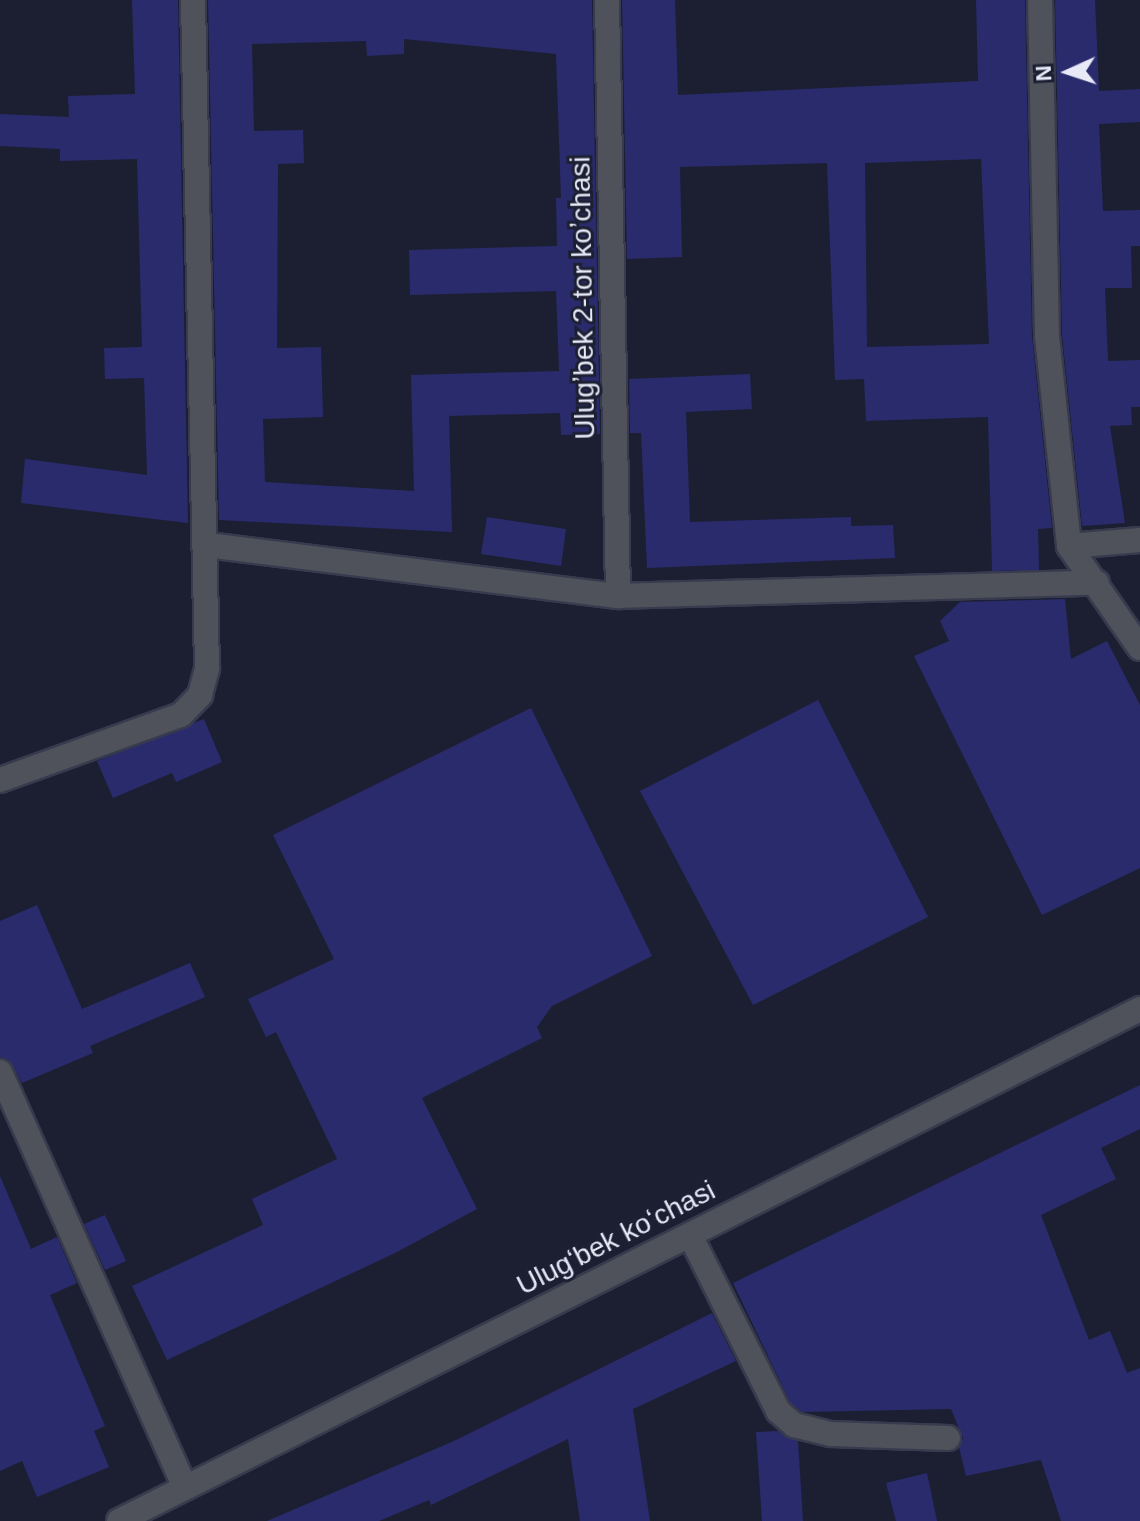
<!DOCTYPE html>
<html>
<head>
<meta charset="utf-8">
<style>
	body { margin:0 }
	#map { position:relative; width:1140px; height:1521px; overflow:hidden; background:#1c1f32; font-family:Arial,sans-serif }
	div>[style] { position:absolute }
	.building>* { inset:0; background:#2a2b6d }
	.roads { filter:drop-shadow(2px 0 #383b4e) drop-shadow(-2px 0 #383b4e) drop-shadow(0 2px #383b4e) drop-shadow(0 -2px #383b4e) }
	.minor>* { height:24px; margin:-12px; padding:0 12px; transform-origin:12px; border-radius:12px; background:#4f515b }
	span { translate:-50% -50%; white-space:nowrap; text-align:center; line-height:1.15; -webkit-text-stroke:6px #1c1f32; paint-order:stroke }
	.street-label { font-size:28px; color:#e7e9f7 }
	.north { position:absolute; left:1028px; top:32px; width:80px; height:80px; -webkit-text-stroke:6px #1c1f32; paint-order:stroke; rotate:267deg; font-size:22px; font-weight:700; line-height:32px; text-align:center; color:#e7e9f7 }
	.north::after { content:''; display:block; margin:auto; width:28px; height:36px; background:#e7e9f7; clip-path:polygon(50% 0,100% 100%,50% 72%,0 100%) }
</style>
</head>
<body>
<div id="map">
	<div class="building">
		<div style="clip-path:polygon(132px 0,178px 0,188px 523px,21px 503px,25px 459px,147px 475px,144px 378px,105px 379px,104px 348px,142px 347px,137px 159px,60px 161px,60px 149px,0 146px,0 114px,69px 117px,68px 96px,135px 94px)"></div>
		<div style="clip-path:polygon(evenodd,208px 0,592px 0,600px 434px,561px 435px,560px 413px,449px 416px,452px 532px,219px 520px,208px 0,404px 39px,556px 54px,561px 198px,556px 198px,557px 246px,409px 250px,410px 295px,556px 291px,559px 371px,411px 375px,414px 491px,265px 482px,263px 419px,323px 417px,321px 347px,277px 348px,278px 164px,304px 163px,303px 130px,254px 131px,252px 44px,366px 41px,367px 56px,404px 54px,404px 39px)"></div>
		<div style="clip-path:polygon(evenodd,622px 0,675px 0,678px 95px,978px 81px,976px 0,1025px 0,1032px 336px,1052px 528px,1038px 529px,1039px 570px,992px 571px,988px 417px,866px 421px,864px 379px,835px 380px,827px 163px,680px 167px,682px 257px,627px 259px,622px 0,981px 159px,989px 344px,867px 347px,865px 163px,981px 159px)"></div>
		<div style="clip-path:polygon(1055px 0,1095px 0,1099px 91px,1140px 89px,1140px 122px,1099px 124px,1103px 211px,1140px 210px,1140px 246px,1131px 246px,1132px 288px,1105px 288px,1108px 361px,1140px 360px,1140px 407px,1131px 407px,1132px 425px,1110px 426px,1125px 523px,1082px 526px,1062px 335px)"></div>
		<div style="clip-path:polygon(750px 374px,752px 409px,686px 412px,690px 522px,851px 517px,851px 526px,893px 525px,895px 558px,647px 568px,641px 433px,630px 433px,629px 379px)"></div>
		<div style="clip-path:polygon(487px 517px,566px 529px,561px 566px,481px 554px)"></div>
		<div style="clip-path:polygon(1065px 599px,1071px 659px,1107px 641px,1140px 705px,1140px 868px,1042px 915px,914px 656px,949px 641px,940px 621px,960px 602px)"></div>
		<div style="clip-path:polygon(818px 700px,928px 917px,753px 1005px,640px 791px)"></div>
		<div style="clip-path:polygon(531px 708px,652px 956px,552px 1006px,537px 1027px,542px 1038px,422px 1098px,477px 1209px,395px 1253px,167px 1360px,132px 1286px,263px 1225px,252px 1199px,337px 1159px,276px 1032px,266px 1037px,248px 999px,334px 959px,273px 835px)"></div>
		<div style="clip-path:polygon(204px 719px,222px 762px,176px 782px,172px 773px,113px 798px,97px 761px)"></div>
		<div style="clip-path:polygon(37px 905px,82px 1009px,190px 963px,205px 997px,90px 1046px,93px 1053px,22px 1083px,9px 1060px,0 1057px,0 921px)"></div>
		<div style="clip-path:polygon(1140px 1085px,1140px 1129px,1101px 1148px,1116px 1179px,1041px 1215px,1089px 1340px,1110px 1331px,1127px 1373px,1140px 1368px,1140px 1521px,1061px 1521px,1041px 1460px,966px 1476px,959px 1447px,963px 1438px,951px 1409px,802px 1412px,790px 1402px,733px 1283px)"></div>
		<div style="clip-path:polygon(0 1176px,31px 1249px,57px 1237px,77px 1283px,50px 1295px,105px 1426px,94px 1431px,109px 1467px,37px 1497px,22px 1461px,0 1471px)"></div>
		<div style="clip-path:polygon(105px 1215px,126px 1261px,105px 1270px,84px 1224px)"></div>
		<div style="clip-path:polygon(712px 1313px,736px 1361px,633px 1409px,650px 1521px,580px 1521px,568px 1439px,431px 1505px,429px 1500px,379px 1521px,267px 1521px,454px 1441px)"></div>
		<div style="clip-path:polygon(778px 1431px,798px 1441px,803px 1521px,762px 1521px,756px 1432px)"></div>
		<div style="clip-path:polygon(927px 1473px,937px 1521px,896px 1521px,886px 1483px)"></div>
	</div>
	<div class="roads">
		<div class="minor">
			<div style="left:607px;top:0;width:596px;rotate:88.94deg"></div>
			<div style="left:1040px;top:0;width:336px;rotate:88.8deg"></div>
			<div style="left:1047px;top:336px;width:211px;rotate:84deg"></div>
			<div style="left:1069px;top:546px;width:124px;rotate:55.2deg"></div>
			<div style="left:207px;top:545px;width:414px;rotate:7.1deg"></div>
			<div style="left:618px;top:596px;width:479px;rotate:-1.6deg"></div>
			<div style="left:1069px;top:546px;width:71px;rotate:-4.8deg"></div>
			<div style="left:0;top:780px;width:192px;rotate:-19.8deg"></div>
			<div style="left:181px;top:715px;width:28px;rotate:-46deg"></div>
			<div style="left:200px;top:695px;width:28px;rotate:-75deg"></div>
			<div style="left:207px;top:668px;width:668px;rotate:-91.2deg"></div>
			<div style="left:0;top:1072px;width:455px;rotate:66deg"></div>
			<div style="left:690px;top:1235px;width:197px;rotate:63.4deg"></div>
			<div style="left:778px;top:1411px;width:21px;rotate:41deg"></div>
			<div style="left:794px;top:1425px;width:38px;rotate:14deg"></div>
			<div style="left:831px;top:1434px;width:117px;rotate:2deg"></div>
			<div style="left:119px;top:1521px;width:1142px;rotate:-26.63deg"></div>
		</div>
	</div>
	<div class="street-label">
		<span style="left:583px;top:298px;rotate:-91deg">Ulugʼbek 2-tor koʼchasi</span>
		<span style="left:616px;top:1238px;rotate:-27deg">Ulugʻbek koʻchasi</span>
	</div>
	<div class="north">N</div>
</div>
</body>
</html>
